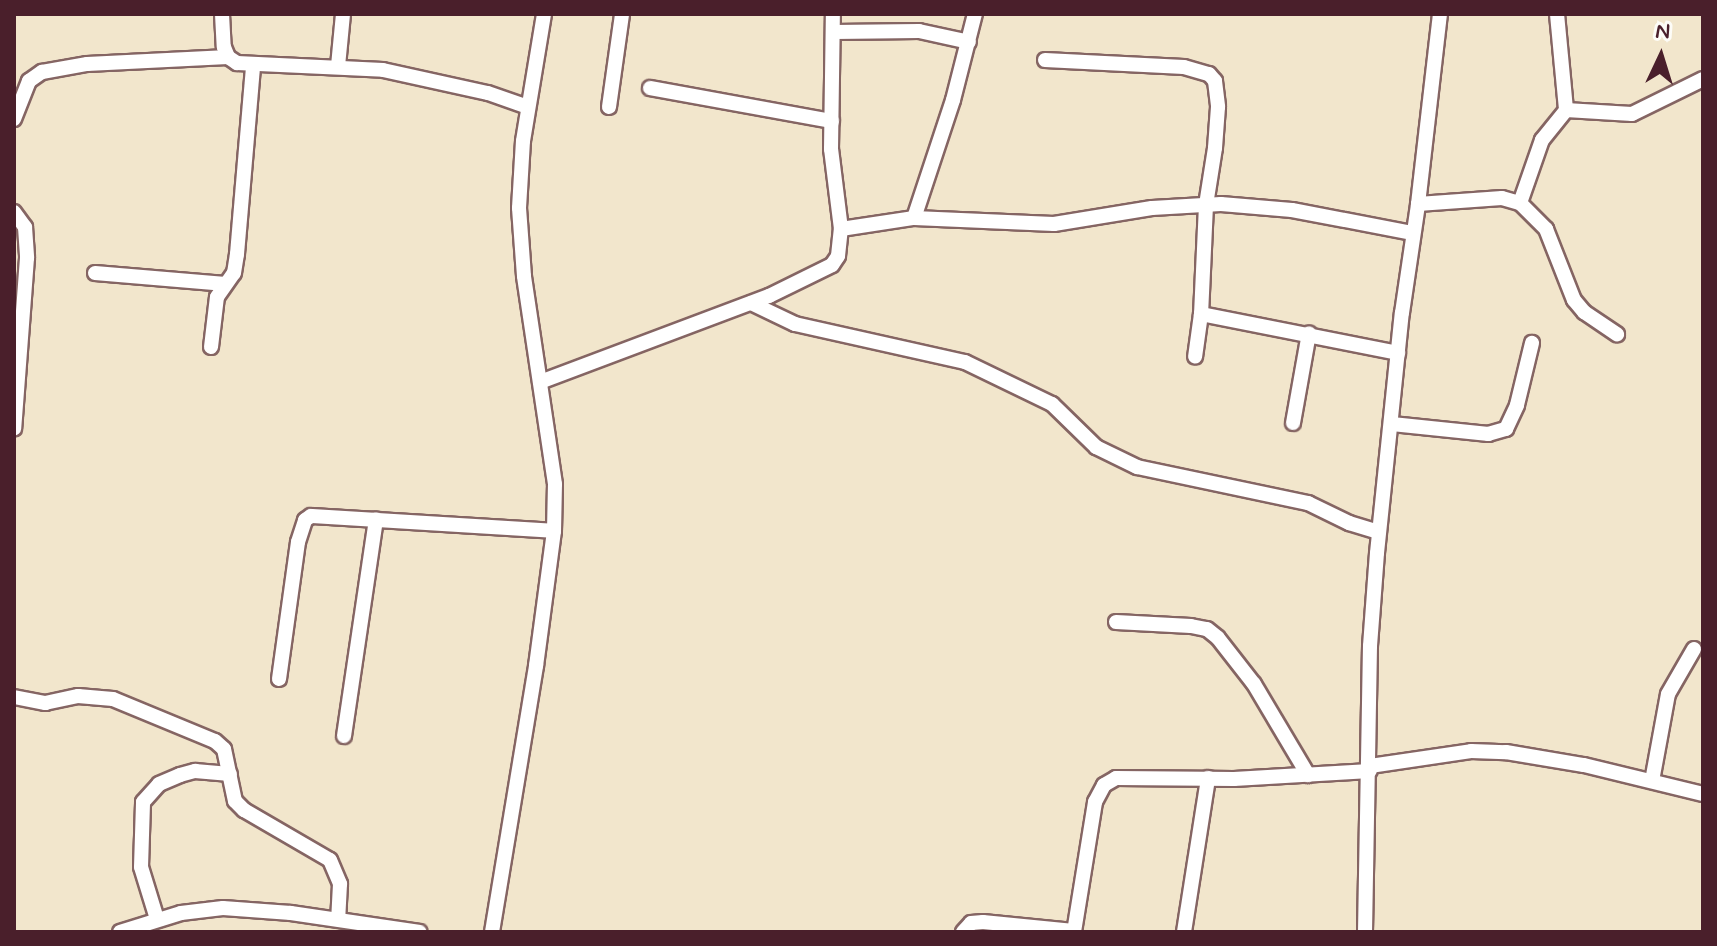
<!DOCTYPE html>
<html>
<head>
<meta charset="utf-8">
<style>
	body { margin:0 }
	#map { position:relative; width:1717px; height:946px; overflow:hidden; background:#f2e6cc; font-family:Mynerve,sans-serif }
	div>[style] { position:absolute }
	.roads { filter:drop-shadow(2px 0 #856563) drop-shadow(-2px 0 #856563) drop-shadow(0 2px #856563) drop-shadow(0 -2px #856563) }
	.street>* { height:14px; margin:-7px; padding:0 7px; transform-origin:7px; border-radius:7px; background:#fff }
	span { translate:-50% -50%; white-space:nowrap; text-align:center; line-height:1.15; -webkit-text-stroke:7px #fdfcf7; paint-order:stroke }
	.frame { position:absolute; inset:0; border:16px solid #4a1f2b; pointer-events:none }
	.north { position:absolute; left:1621px; top:16px; width:80px; height:80px; -webkit-text-stroke:6px #fdfcf7; paint-order:stroke; rotate:4deg; font-size:22px; font-weight:700; line-height:32px; text-align:center; color:#4a1f2b }
	.north::after { content:''; display:block; margin:auto; width:28px; height:36px; background:#4a1f2b; clip-path:polygon(50% 0,100% 100%,50% 72%,0 100%) }
</style>
</head>
<body>
<div id="map">
	<div class="roads">
		<div class="street">
			<div style="left:222px;top:14px;width:33px;rotate:87deg"></div>
			<div style="left:224px;top:47px;width:11px;rotate:68deg"></div>
			<div style="left:228px;top:57px;width:11px;rotate:34deg"></div>
			<div style="left:237px;top:63px;width:146px;rotate:2.7deg"></div>
			<div style="left:383px;top:70px;width:107px;rotate:12.4deg"></div>
			<div style="left:488px;top:93px;width:42px;rotate:19.3deg"></div>
			<div style="left:1557px;top:14px;width:96px;rotate:84.6deg"></div>
			<div style="left:834px;top:32px;width:85px;rotate:-0.7deg"></div>
			<div style="left:919px;top:31px;width:51px;rotate:12.4deg"></div>
			<div style="left:1045px;top:60px;width:139px;rotate:2.9deg"></div>
			<div style="left:1184px;top:67px;width:26px;rotate:16deg"></div>
			<div style="left:1209px;top:74px;width:9px;rotate:49deg"></div>
			<div style="left:1215px;top:81px;width:26px;rotate:83deg"></div>
			<div style="left:1218px;top:107px;width:41px;rotate:94.2deg"></div>
			<div style="left:1215px;top:148px;width:58px;rotate:99deg"></div>
			<div style="left:1206px;top:205px;width:109px;rotate:92.6deg"></div>
			<div style="left:1201px;top:314px;width:43px;rotate:97.9deg"></div>
			<div style="left:338px;top:66px;width:52px;rotate:-84.5deg"></div>
			<div style="left:650px;top:88px;width:185px;rotate:10.3deg"></div>
			<div style="left:609px;top:107px;width:94px;rotate:-82deg"></div>
			<div style="left:14px;top:119px;width:41px;rotate:-68.5deg"></div>
			<div style="left:29px;top:81px;width:16px;rotate:-35deg"></div>
			<div style="left:42px;top:72px;width:46px;rotate:-10.1deg"></div>
			<div style="left:87px;top:64px;width:141px;rotate:-2.8deg"></div>
			<div style="left:1520px;top:203px;width:67px;rotate:-70.8deg"></div>
			<div style="left:1542px;top:140px;width:38px;rotate:-51deg"></div>
			<div style="left:1566px;top:110px;width:66px;rotate:3.5deg"></div>
			<div style="left:1632px;top:114px;width:79px;rotate:-26.2deg"></div>
			<div style="left:1418px;top:204px;width:84px;rotate:-4.1deg"></div>
			<div style="left:1502px;top:198px;width:19px;rotate:16deg"></div>
			<div style="left:1520px;top:203px;width:37px;rotate:45deg"></div>
			<div style="left:1546px;top:229px;width:76px;rotate:68.5deg"></div>
			<div style="left:1574px;top:300px;width:16px;rotate:50deg"></div>
			<div style="left:1584px;top:312px;width:40px;rotate:34deg"></div>
			<div style="left:14px;top:212px;width:19px;rotate:54deg"></div>
			<div style="left:25px;top:227px;width:31px;rotate:86deg"></div>
			<div style="left:27px;top:258px;width:171px;rotate:94.3deg"></div>
			<div style="left:914px;top:218px;width:124px;rotate:-71.7deg"></div>
			<div style="left:953px;top:100px;width:89px;rotate:-75.7deg"></div>
			<div style="left:841px;top:229px;width:74px;rotate:-8.6deg"></div>
			<div style="left:914px;top:218px;width:140px;rotate:2.5deg"></div>
			<div style="left:1054px;top:224px;width:99px;rotate:-9.3deg"></div>
			<div style="left:1152px;top:208px;width:69px;rotate:-3.3deg"></div>
			<div style="left:1221px;top:204px;width:71px;rotate:4.8deg"></div>
			<div style="left:1292px;top:210px;width:123px;rotate:10.8deg"></div>
			<div style="left:95px;top:273px;width:131px;rotate:4.8deg"></div>
			<div style="left:751px;top:303px;width:49px;rotate:25.5deg"></div>
			<div style="left:795px;top:324px;width:174px;rotate:12.6deg"></div>
			<div style="left:965px;top:362px;width:97px;rotate:25.8deg"></div>
			<div style="left:1052px;top:404px;width:62px;rotate:44.3deg"></div>
			<div style="left:1096px;top:447px;width:46px;rotate:26deg"></div>
			<div style="left:1137px;top:467px;width:175px;rotate:11.9deg"></div>
			<div style="left:1308px;top:503px;width:46px;rotate:26deg"></div>
			<div style="left:1349px;top:523px;width:31px;rotate:17deg"></div>
			<div style="left:1201px;top:314px;width:201px;rotate:11.2deg"></div>
			<div style="left:211px;top:347px;width:50px;rotate:-83.2deg"></div>
			<div style="left:217px;top:297px;width:29px;rotate:-55deg"></div>
			<div style="left:234px;top:273px;width:19px;rotate:-81deg"></div>
			<div style="left:237px;top:254px;width:189px;rotate:-85.1deg"></div>
			<div style="left:540px;top:382px;width:245px;rotate:-20.6deg"></div>
			<div style="left:769px;top:296px;width:70px;rotate:-26.2deg"></div>
			<div style="left:832px;top:265px;width:11px;rotate:-56deg"></div>
			<div style="left:838px;top:256px;width:27px;rotate:-84deg"></div>
			<div style="left:841px;top:229px;width:81px;rotate:-97.1deg"></div>
			<div style="left:831px;top:149px;width:135px;rotate:-89.2deg"></div>
			<div style="left:1293px;top:423px;width:91px;rotate:-79.9deg"></div>
			<div style="left:1392px;top:424px;width:97px;rotate:5.9deg"></div>
			<div style="left:1488px;top:434px;width:19px;rotate:-16deg"></div>
			<div style="left:1506px;top:429px;width:26px;rotate:-65deg"></div>
			<div style="left:1517px;top:405px;width:64px;rotate:-76.4deg"></div>
			<div style="left:1116px;top:622px;width:75px;rotate:3.1deg"></div>
			<div style="left:1191px;top:626px;width:16px;rotate:11deg"></div>
			<div style="left:1207px;top:629px;width:14px;rotate:39deg"></div>
			<div style="left:1218px;top:638px;width:58px;rotate:52deg"></div>
			<div style="left:1254px;top:684px;width:106px;rotate:59.3deg"></div>
			<div style="left:279px;top:679px;width:138px;rotate:-82.1deg"></div>
			<div style="left:298px;top:542px;width:23px;rotate:-72deg"></div>
			<div style="left:305px;top:520px;width:7px;rotate:-34deg"></div>
			<div style="left:311px;top:516px;width:243px;rotate:3.5deg"></div>
			<div style="left:14px;top:697px;width:32px;rotate:11deg"></div>
			<div style="left:45px;top:703px;width:34px;rotate:-12deg"></div>
			<div style="left:78px;top:696px;width:35px;rotate:5deg"></div>
			<div style="left:113px;top:699px;width:110px;rotate:22.4deg"></div>
			<div style="left:215px;top:741px;width:12px;rotate:42deg"></div>
			<div style="left:224px;top:749px;width:53px;rotate:78.1deg"></div>
			<div style="left:235px;top:801px;width:13px;rotate:45deg"></div>
			<div style="left:244px;top:810px;width:99px;rotate:30.2deg"></div>
			<div style="left:330px;top:860px;width:26px;rotate:67deg"></div>
			<div style="left:340px;top:884px;width:35px;rotate:93deg"></div>
			<div style="left:344px;top:736px;width:219px;rotate:-81.6deg"></div>
			<div style="left:1370px;top:766px;width:102px;rotate:-8.4deg"></div>
			<div style="left:1471px;top:751px;width:35px;rotate:2deg"></div>
			<div style="left:1506px;top:752px;width:79px;rotate:9.5deg"></div>
			<div style="left:1584px;top:765px;width:122px;rotate:13.7deg"></div>
			<div style="left:1652px;top:781px;width:88px;rotate:-79.6deg"></div>
			<div style="left:1668px;top:694px;width:52px;rotate:-60deg"></div>
			<div style="left:157px;top:919px;width:54px;rotate:-107.1deg"></div>
			<div style="left:141px;top:867px;width:65px;rotate:-88.2deg"></div>
			<div style="left:143px;top:802px;width:24px;rotate:-48deg"></div>
			<div style="left:159px;top:784px;width:23px;rotate:-23deg"></div>
			<div style="left:180px;top:775px;width:16px;rotate:-15deg"></div>
			<div style="left:195px;top:771px;width:35px;rotate:5deg"></div>
			<div style="left:120px;top:932px;width:64px;rotate:-17.3deg"></div>
			<div style="left:181px;top:913px;width:42px;rotate:-6.8deg"></div>
			<div style="left:223px;top:908px;width:68px;rotate:4.2deg"></div>
			<div style="left:291px;top:913px;width:130px;rotate:8.4deg"></div>
			<div style="left:492px;top:932px;width:270px;rotate:-80.6deg"></div>
			<div style="left:536px;top:666px;width:136px;rotate:-82.4deg"></div>
			<div style="left:554px;top:531px;width:47px;rotate:-88.8deg"></div>
			<div style="left:555px;top:484px;width:210px;rotate:-98.5deg"></div>
			<div style="left:524px;top:276px;width:68px;rotate:-94.2deg"></div>
			<div style="left:519px;top:208px;width:67px;rotate:-86.6deg"></div>
			<div style="left:523px;top:141px;width:129px;rotate:-80.6deg"></div>
			<div style="left:963px;top:932px;width:12px;rotate:-48deg"></div>
			<div style="left:971px;top:923px;width:12px;rotate:-5deg"></div>
			<div style="left:983px;top:922px;width:91px;rotate:5.6deg"></div>
			<div style="left:1074px;top:932px;width:132px;rotate:-80.8deg"></div>
			<div style="left:1095px;top:802px;width:19px;rotate:-62deg"></div>
			<div style="left:1104px;top:785px;width:14px;rotate:-30deg"></div>
			<div style="left:1116px;top:778px;width:118px;rotate:0.5deg"></div>
			<div style="left:1234px;top:779px;width:136px;rotate:-3.4deg"></div>
			<div style="left:1184px;top:932px;width:156px;rotate:-81.1deg"></div>
			<div style="left:1365px;top:932px;width:286px;rotate:-89deg"></div>
			<div style="left:1370px;top:646px;width:93px;rotate:-85.7deg"></div>
			<div style="left:1377px;top:553px;width:241px;rotate:-84.1deg"></div>
			<div style="left:1402px;top:313px;width:110px;rotate:-81.6deg"></div>
			<div style="left:1418px;top:204px;width:191px;rotate:-83.4deg"></div>
		</div>
	</div>
	<div class="frame"></div>
	<div class="north">N</div>
</div>
</body>
</html>
